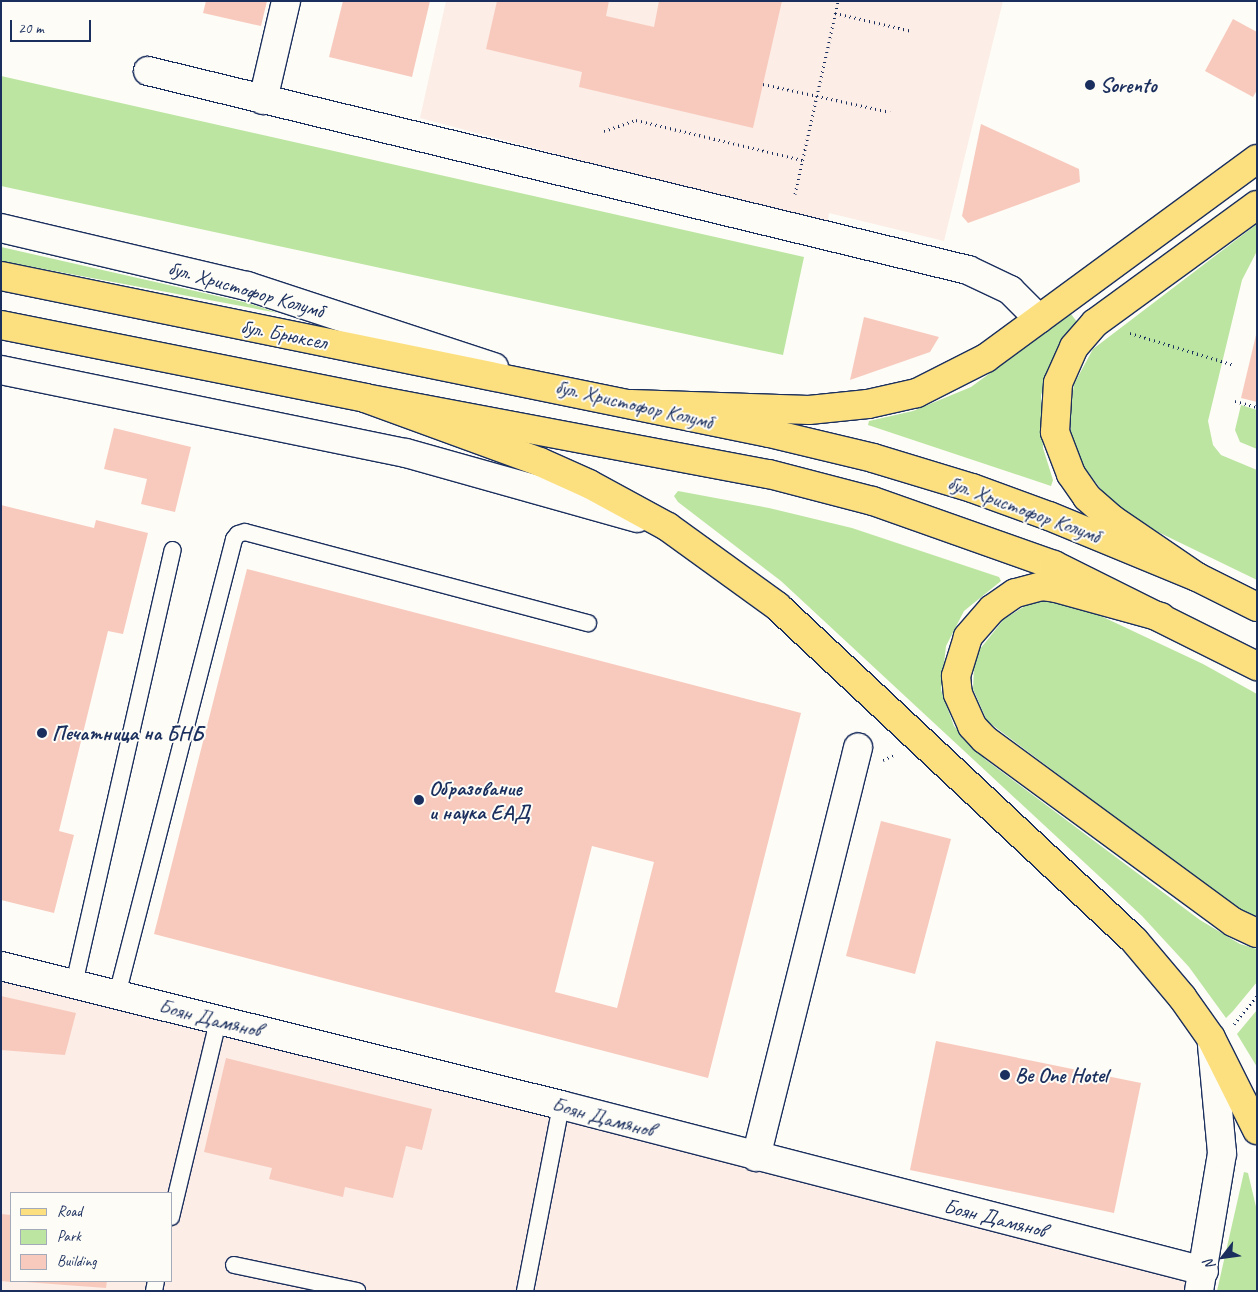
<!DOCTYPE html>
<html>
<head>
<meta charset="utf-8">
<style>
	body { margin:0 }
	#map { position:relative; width:1258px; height:1292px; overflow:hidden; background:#fdfcf7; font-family:Caveat,sans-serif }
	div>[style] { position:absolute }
	.built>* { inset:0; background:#fcede6 }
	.green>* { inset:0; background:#bce5a1 }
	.building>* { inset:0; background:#f8cabd }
	.path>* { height:3px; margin-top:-1.5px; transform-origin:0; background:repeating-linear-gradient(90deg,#1b2f5e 0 1px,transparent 0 5px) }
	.roads { filter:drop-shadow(1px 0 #1b2f5e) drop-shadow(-1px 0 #1b2f5e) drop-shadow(0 1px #1b2f5e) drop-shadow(0 -1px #1b2f5e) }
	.lane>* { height:16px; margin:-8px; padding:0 8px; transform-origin:8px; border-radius:8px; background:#fdfcf7 }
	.street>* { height:28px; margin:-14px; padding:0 14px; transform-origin:14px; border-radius:14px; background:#fdfcf7 }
	.secondary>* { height:28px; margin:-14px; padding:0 14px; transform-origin:14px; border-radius:14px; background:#fdfcf7 }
	.primary>* { height:28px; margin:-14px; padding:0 14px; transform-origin:14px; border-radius:14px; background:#fce080 }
	.highway>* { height:28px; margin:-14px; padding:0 14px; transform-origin:14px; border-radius:14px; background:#fce080 }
	.dots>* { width:14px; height:14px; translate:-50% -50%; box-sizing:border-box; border:2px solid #fdfcf7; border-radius:50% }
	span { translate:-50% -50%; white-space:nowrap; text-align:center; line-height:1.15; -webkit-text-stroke:4px #fdfcf7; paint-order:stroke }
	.poi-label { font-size:21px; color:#1b2f5e; font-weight:700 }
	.left { translate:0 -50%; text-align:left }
	.street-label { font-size:21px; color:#1b2f5e }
	.frame { position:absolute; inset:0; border:2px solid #1b2f5e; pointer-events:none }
	.legend { position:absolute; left:10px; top:1192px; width:162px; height:90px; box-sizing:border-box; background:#fdfcf7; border:1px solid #a3aaba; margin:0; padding:6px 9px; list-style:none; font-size:15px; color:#1b2f5e }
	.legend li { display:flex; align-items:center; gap:10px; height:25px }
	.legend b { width:25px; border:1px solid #a3aaba }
	.north { position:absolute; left:1198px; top:1232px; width:50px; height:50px; -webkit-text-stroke:4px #fdfcf7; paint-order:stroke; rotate:240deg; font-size:14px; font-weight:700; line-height:20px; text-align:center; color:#1b2f5e }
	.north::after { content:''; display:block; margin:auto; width:18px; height:22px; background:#1b2f5e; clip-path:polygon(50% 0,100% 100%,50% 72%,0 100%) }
	.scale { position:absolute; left:10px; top:20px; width:81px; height:22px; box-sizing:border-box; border:2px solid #1b2f5e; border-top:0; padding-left:6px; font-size:15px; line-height:18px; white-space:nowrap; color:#1b2f5e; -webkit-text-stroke:4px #fdfcf7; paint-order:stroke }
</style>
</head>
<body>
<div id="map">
	<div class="built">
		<div style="clip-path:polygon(446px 1px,1003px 1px,944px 241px,829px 213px,827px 225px,420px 118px)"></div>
		<div style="clip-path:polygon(evenodd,1px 967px,1182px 1265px,1199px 1291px,1px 1291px,1px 967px,11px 1193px,171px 1193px,171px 1281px,11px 1281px,11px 1193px)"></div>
	</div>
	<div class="green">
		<div style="clip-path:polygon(1px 76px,804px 257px,783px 355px,1px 186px)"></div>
		<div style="clip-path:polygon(1257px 224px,1257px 251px,1242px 280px,1208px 421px,1213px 445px,1221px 455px,1257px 470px,1257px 580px,1158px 532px,1109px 500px,1078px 459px,1071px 436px,1070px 412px,1074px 384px,1093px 349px)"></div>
		<div style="clip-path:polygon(1px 247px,248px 303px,278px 313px,1px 261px)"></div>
		<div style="clip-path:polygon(1071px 314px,1077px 322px,1056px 350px,1041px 395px,1043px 448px,1053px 480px,1051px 486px,868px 425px,869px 421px,913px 411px,971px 387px)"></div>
		<div style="clip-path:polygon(1241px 405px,1257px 410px,1257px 449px,1240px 442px,1235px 430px)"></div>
		<div style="clip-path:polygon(678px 491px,769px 508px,852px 528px,999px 577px,1001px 581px,964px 611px,946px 646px,941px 690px,954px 726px,986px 760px,1200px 920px,1240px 944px,1257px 949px,1257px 982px,1233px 1011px,1226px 1018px,1189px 967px,1142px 916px,781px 581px,678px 502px,674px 496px)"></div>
		<div style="clip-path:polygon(1047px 598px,1086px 609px,1203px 664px,1257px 694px,1257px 917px,1240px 911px,987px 721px,973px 689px,974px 668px,980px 649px,1004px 619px,1030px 603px)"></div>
		<div style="clip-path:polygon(1257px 1010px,1257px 1067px,1237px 1034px)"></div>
		<div style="clip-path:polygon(1244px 1172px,1248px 1173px,1257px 1211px,1257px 1291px,1217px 1291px)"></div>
	</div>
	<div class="building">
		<div style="clip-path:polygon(206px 1px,267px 1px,261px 26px,203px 13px)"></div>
		<div style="clip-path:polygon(343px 1px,430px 1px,412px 77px,329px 57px)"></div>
		<div style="clip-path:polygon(497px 1px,609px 1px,606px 16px,654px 27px,659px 1px,782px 1px,753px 128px,579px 87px,582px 72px,486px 49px)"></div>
		<div style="clip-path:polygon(1233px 19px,1257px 32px,1257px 90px,1253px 97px,1205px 71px)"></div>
		<div style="clip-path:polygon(981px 124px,1079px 169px,1080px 182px,968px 223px,962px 216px)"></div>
		<div style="clip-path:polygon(864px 317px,939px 337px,930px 352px,850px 380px)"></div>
		<div style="clip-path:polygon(1256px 335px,1257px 335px,1257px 402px,1241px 398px)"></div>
		<div style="clip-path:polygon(114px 428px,191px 447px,175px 512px,141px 504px,147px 479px,104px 469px)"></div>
		<div style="clip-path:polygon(1px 505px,94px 528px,96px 520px,148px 533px,123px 634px,108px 631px,59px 831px,74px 835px,54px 913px,1px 900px)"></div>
		<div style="clip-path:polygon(evenodd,247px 569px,801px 713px,708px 1078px,154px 934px,247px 569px,592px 846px,654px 862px,617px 1008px,555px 992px,592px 846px)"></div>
		<div style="clip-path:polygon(881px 821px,951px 839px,915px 974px,846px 956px)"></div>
		<div style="clip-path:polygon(1px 996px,76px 1013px,65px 1055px,1px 1050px)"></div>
		<div style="clip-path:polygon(936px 1041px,1141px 1083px,1114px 1213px,910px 1170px)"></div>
		<div style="clip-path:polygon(226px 1058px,432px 1109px,422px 1150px,406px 1146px,393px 1198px,345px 1187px,343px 1197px,269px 1179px,272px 1168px,204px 1152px)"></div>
		<div style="clip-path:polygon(1px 1214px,11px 1215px,11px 1282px,1px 1281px)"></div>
		<div style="clip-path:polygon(12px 1281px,107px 1281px,106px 1288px)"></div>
	</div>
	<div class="path">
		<div style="left:835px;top:13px;width:79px;rotate:13.2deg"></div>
		<div style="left:763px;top:84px;width:130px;rotate:12.4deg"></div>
		<div style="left:604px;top:131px;width:34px;rotate:-19deg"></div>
		<div style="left:636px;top:120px;width:171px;rotate:13.5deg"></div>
		<div style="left:795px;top:194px;width:198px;rotate:-77.4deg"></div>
		<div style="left:1130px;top:333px;width:109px;rotate:17.1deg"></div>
		<div style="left:1235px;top:401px;width:23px;rotate:15deg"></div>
		<div style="left:883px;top:760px;width:14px;rotate:-25deg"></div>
		<div style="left:1234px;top:1024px;width:36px;rotate:-51deg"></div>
	</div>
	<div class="roads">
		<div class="lane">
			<div style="left:74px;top:984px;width:445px;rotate:-77.2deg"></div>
			<div style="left:117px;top:995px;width:471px;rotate:-75.6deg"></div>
			<div style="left:234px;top:539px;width:6px;rotate:-51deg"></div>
			<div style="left:238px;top:534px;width:7px;rotate:-16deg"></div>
			<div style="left:245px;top:532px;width:355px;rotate:14.9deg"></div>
			<div style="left:171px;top:1217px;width:202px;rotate:-76.5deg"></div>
			<div style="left:234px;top:1265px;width:126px;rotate:11.9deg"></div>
			<div style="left:154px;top:1291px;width:10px;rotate:-79deg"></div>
			<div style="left:525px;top:1291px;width:189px;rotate:-79deg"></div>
		</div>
		<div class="street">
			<div style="left:148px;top:71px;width:844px;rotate:13.64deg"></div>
			<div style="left:968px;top:270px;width:47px;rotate:25.5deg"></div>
			<div style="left:1010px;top:290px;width:41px;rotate:45deg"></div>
			<div style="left:263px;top:100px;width:102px;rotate:-76.9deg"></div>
			<div style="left:1px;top:966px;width:577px;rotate:13.94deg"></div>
			<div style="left:561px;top:1105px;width:664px;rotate:14.48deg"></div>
			<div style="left:756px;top:1157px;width:422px;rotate:-76deg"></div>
			<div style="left:1199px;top:1291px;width:140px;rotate:-80.5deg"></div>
			<div style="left:1222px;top:1153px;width:108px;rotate:-95.3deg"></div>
		</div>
		<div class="secondary">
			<div style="left:1px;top:228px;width:253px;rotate:13.3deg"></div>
			<div style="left:247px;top:286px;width:260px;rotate:18.2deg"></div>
			<div style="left:1px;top:370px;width:413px;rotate:11.6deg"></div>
			<div style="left:406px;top:453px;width:240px;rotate:15.7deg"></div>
		</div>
		<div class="primary">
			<div style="left:1px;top:276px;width:784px;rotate:11.55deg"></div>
			<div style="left:769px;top:433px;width:107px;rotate:13.5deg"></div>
			<div style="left:873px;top:458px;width:103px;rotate:16.9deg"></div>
			<div style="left:972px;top:488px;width:82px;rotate:20deg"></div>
			<div style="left:1049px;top:516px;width:160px;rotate:22.4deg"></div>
			<div style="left:1197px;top:577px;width:67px;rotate:26.6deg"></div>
			<div style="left:1px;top:325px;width:371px;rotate:11.3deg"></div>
			<div style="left:365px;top:398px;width:411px;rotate:10.7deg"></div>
			<div style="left:769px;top:474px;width:107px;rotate:14.6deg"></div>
			<div style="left:873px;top:501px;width:192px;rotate:19.5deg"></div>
			<div style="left:1054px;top:565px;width:227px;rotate:26.5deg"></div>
		</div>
		<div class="highway">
			<div style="left:365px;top:398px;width:186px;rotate:20.1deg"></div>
			<div style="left:540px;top:462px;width:54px;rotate:24.2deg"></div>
			<div style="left:589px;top:484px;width:90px;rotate:28.6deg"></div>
			<div style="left:668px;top:527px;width:135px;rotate:35.9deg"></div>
			<div style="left:777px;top:606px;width:489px;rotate:43.1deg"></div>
			<div style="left:1134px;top:940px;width:75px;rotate:49.9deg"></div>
			<div style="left:1182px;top:997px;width:50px;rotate:54.7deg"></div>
			<div style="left:1211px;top:1038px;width:103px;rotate:63.4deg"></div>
			<div style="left:631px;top:404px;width:178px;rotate:1.9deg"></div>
			<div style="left:809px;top:410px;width:59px;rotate:-5.8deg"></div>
			<div style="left:868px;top:404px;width:50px;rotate:-12.7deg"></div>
			<div style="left:917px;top:393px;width:77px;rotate:-26.9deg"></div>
			<div style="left:986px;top:358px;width:336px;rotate:-36.3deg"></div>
			<div style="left:1197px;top:577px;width:103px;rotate:-145.7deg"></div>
			<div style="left:1112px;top:519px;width:33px;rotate:-139deg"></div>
			<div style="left:1087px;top:497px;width:28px;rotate:-125deg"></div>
			<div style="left:1071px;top:474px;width:45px;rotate:-110.9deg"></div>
			<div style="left:1055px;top:432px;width:49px;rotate:-86.5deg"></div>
			<div style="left:1058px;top:383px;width:39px;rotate:-66deg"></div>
			<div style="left:1074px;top:347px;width:32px;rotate:-49deg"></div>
			<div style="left:1095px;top:323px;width:200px;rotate:-36.1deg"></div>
			<div style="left:1161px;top:617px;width:109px;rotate:-164.6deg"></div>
			<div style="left:1056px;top:588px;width:14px;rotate:-172deg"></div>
			<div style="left:1042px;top:586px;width:28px;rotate:165deg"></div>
			<div style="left:1015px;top:593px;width:28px;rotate:145deg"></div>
			<div style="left:992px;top:609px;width:37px;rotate:131deg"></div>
			<div style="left:968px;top:637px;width:41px;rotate:107.1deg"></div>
			<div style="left:956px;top:676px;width:18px;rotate:84deg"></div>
			<div style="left:958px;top:694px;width:35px;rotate:66deg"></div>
			<div style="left:972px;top:726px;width:18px;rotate:47deg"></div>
			<div style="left:984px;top:739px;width:309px;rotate:36.3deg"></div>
			<div style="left:1233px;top:922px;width:26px;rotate:25deg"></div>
		</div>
	</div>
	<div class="dots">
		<div style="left:1090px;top:85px;background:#1b2f5e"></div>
		<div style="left:42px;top:733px;background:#1b2f5e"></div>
		<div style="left:419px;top:800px;background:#1b2f5e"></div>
		<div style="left:1005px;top:1075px;background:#1b2f5e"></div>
	</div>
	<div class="poi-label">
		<span class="left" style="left:1100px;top:85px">Sorento</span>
		<span class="left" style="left:52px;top:733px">Печатница на БНБ</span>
		<span class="left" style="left:429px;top:800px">Образование<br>и наука ЕАД</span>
		<span class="left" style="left:1015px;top:1075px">Be One Hotel</span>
	</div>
	<div class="street-label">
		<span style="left:246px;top:289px;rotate:16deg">бул. Христофор Колумб</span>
		<span style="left:284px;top:334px;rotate:11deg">бул. Брюксел</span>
		<span style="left:634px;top:404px;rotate:13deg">бул. Христофор Колумб</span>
		<span style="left:1024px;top:509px;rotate:20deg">бул. Христофор Колумб</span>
		<span style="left:210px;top:1018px;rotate:14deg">Боян Дамянов</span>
		<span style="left:603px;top:1117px;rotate:15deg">Боян Дамянов</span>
		<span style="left:995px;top:1218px;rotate:14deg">Боян Дамянов</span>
	</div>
	<div class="frame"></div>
	<ul class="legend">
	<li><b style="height:6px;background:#fce080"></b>Road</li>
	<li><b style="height:14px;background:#bce5a1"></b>Park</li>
	<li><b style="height:14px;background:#f8cabd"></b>Building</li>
	</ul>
	<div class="north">N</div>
	<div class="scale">20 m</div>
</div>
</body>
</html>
